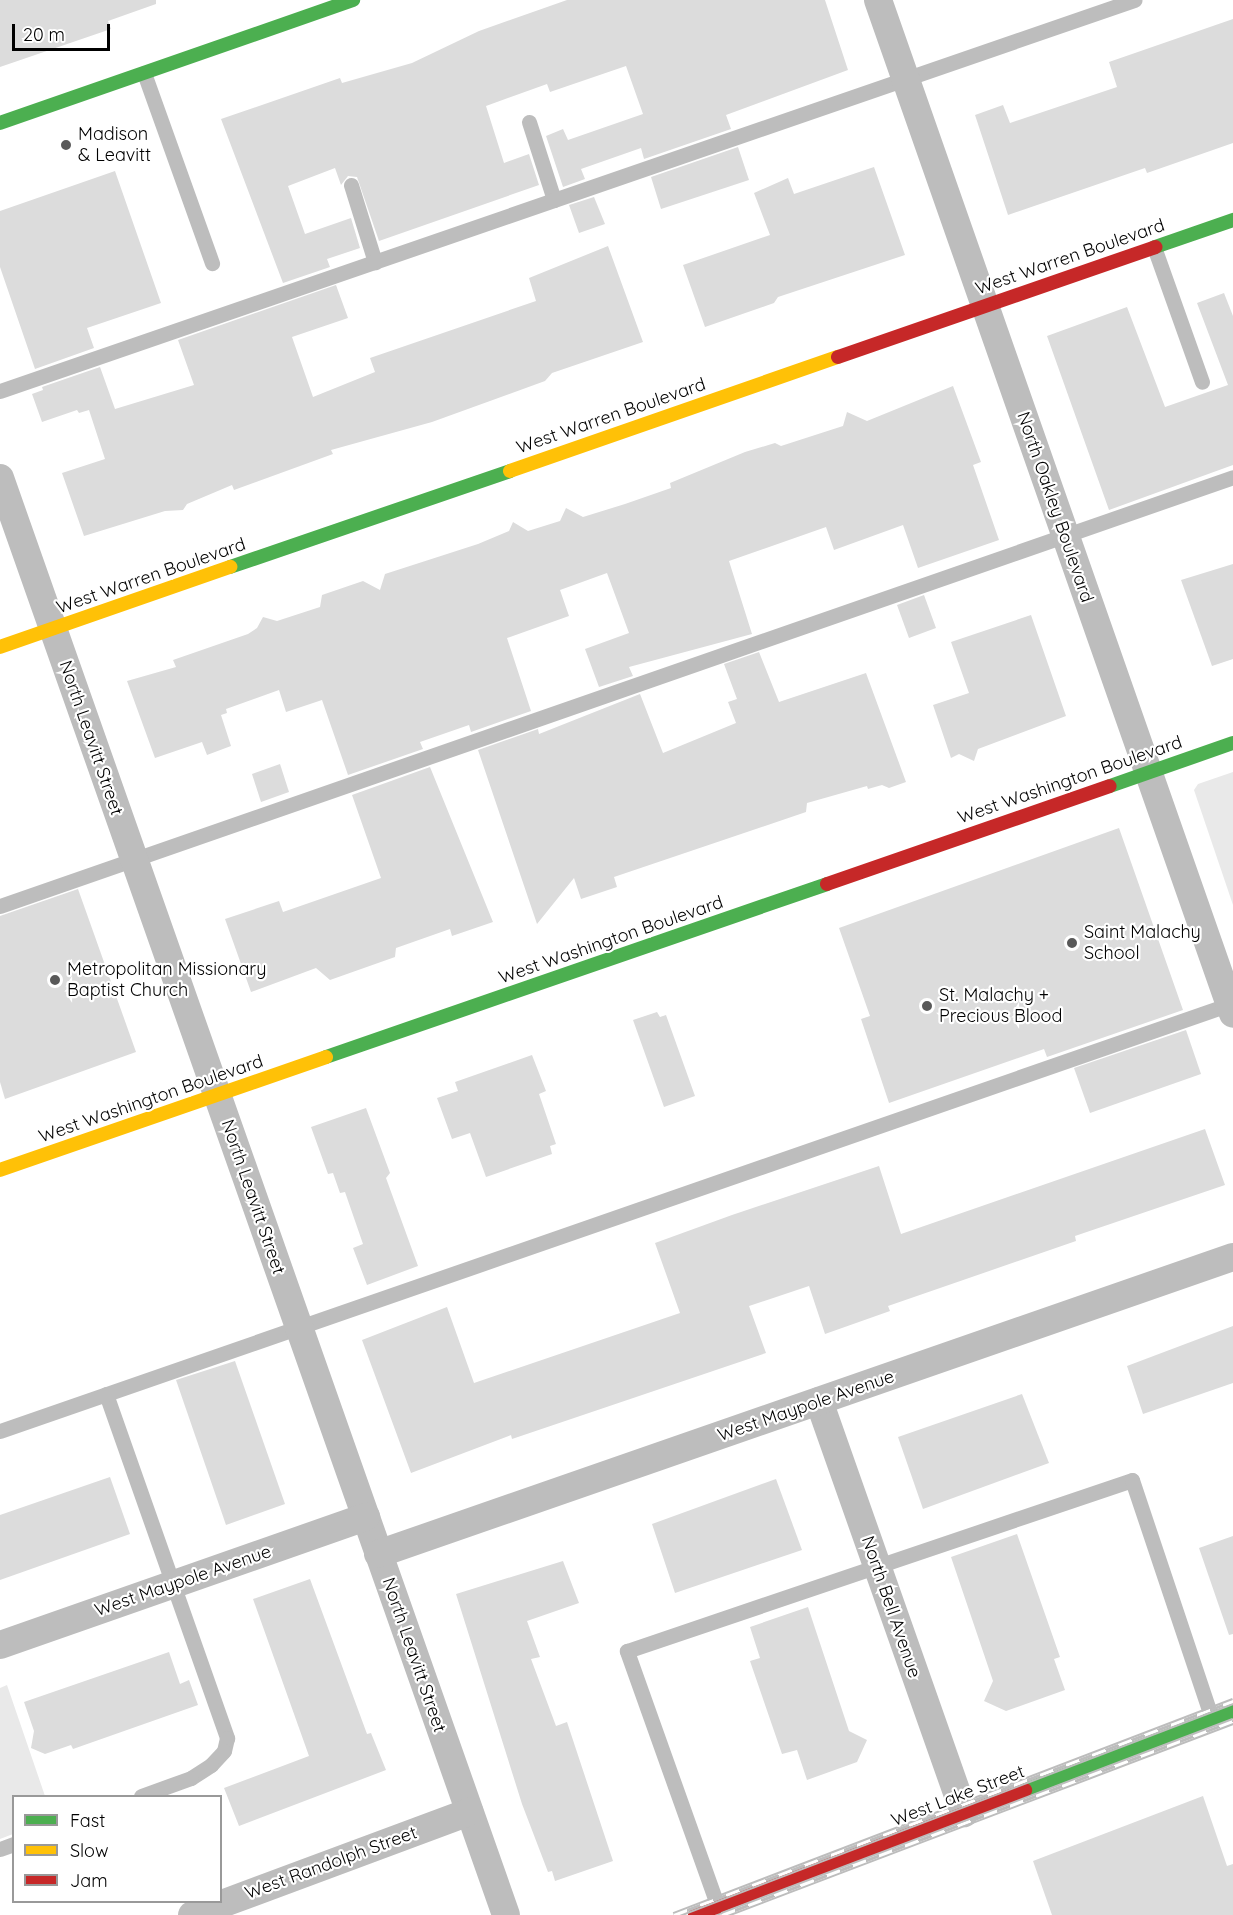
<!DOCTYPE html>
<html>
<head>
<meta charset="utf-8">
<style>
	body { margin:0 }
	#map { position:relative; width:1233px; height:1915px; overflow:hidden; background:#fff; font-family:Quicksand,sans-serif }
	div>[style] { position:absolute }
	.green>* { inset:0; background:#e9e9e9 }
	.building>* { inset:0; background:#dcdcdc }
	.lane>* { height:15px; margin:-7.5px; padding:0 7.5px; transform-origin:7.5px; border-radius:7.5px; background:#bdbdbd }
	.street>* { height:28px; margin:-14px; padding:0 14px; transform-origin:14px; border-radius:14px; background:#bdbdbd }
	.fast>* { height:14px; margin:-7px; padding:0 7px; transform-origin:7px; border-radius:7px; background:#4caf50 }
	.slow>* { height:14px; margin:-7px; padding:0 7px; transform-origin:7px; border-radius:7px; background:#ffc107 }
	.jam>* { height:14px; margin:-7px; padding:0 7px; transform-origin:7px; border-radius:7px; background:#c62828 }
	.rail>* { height:7px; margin-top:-3.5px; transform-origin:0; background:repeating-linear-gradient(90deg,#fff 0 14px,#bdbdbd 0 28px); box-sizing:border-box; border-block:2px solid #bdbdbd }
	.dots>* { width:16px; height:16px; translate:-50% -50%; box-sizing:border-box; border:3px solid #fff; border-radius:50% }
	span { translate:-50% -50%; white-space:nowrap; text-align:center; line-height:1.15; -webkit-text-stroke:4.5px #fff; paint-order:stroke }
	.poi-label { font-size:18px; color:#000 }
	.left { translate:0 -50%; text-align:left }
	.street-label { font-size:18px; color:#000 }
	.legend { position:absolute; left:12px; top:1795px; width:210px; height:108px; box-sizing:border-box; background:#fff; border:2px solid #999; margin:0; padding:8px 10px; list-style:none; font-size:18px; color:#000 }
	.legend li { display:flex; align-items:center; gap:12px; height:30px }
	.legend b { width:30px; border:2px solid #999 }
	.scale { position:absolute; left:12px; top:24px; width:98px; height:27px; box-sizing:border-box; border:3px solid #000; border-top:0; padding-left:8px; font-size:18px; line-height:21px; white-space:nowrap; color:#000; -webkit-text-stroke:4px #fff; paint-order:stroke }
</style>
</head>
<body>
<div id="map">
	<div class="green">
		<div style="clip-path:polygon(1233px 772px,1233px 905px,1194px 790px,1198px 784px)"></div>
		<div style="clip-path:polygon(7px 1685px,45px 1796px,14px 1796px,13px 1834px,0 1839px,0 1688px)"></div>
	</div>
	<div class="building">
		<div style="clip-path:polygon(0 0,156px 0,156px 4px,108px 21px,111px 29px,0 67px)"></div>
		<div style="clip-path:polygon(567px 0,825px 0,848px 70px,726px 115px,731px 129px,644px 159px,641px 148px,581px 169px,585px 179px,563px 187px,546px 136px,563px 129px,568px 140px,643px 114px,626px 66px,550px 92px,547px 84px,486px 106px,504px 163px,529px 154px,539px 185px,379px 241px,357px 177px,348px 176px,341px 185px,335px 168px,288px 186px,305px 234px,351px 218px,360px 248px,327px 259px,330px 267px,283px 283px,221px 119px,340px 78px,342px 83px,412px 63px,479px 31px)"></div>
		<div style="clip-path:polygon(1233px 19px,1233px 143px,1147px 173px,1145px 168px,1008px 215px,975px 115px,1003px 105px,1010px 123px,1117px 87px,1109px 62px)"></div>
		<div style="clip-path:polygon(738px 147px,749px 180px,661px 209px,651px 177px)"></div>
		<div style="clip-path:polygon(874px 167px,905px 255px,778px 297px,774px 303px,705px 327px,683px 265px,770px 235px,754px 193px,788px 178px,794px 194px)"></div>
		<div style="clip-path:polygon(115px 171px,161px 303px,87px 328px,94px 348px,35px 369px,0 267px,0 211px)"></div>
		<div style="clip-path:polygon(594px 197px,605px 224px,579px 233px,569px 205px)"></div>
		<div style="clip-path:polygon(608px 246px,643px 342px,552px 373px,545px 381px,432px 422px,331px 450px,333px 454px,234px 490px,232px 485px,187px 504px,183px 510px,165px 511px,84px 536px,62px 473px,105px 459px,89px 410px,79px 413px,77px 410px,42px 422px,32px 394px,43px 390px,42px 387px,100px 367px,115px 409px,194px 385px,178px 340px,336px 285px,348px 318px,292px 337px,313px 397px,375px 372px,370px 358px,536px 301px,529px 278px)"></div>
		<div style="clip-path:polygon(1224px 293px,1233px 316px,1233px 465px,1109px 510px,1047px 336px,1127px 307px,1165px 407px,1228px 385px,1197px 303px)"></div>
		<div style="clip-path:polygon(953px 386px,981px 462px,973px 465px,999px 540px,918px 568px,903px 525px,834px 550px,826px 527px,729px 561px,752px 634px,629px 667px,633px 676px,599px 687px,585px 649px,629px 633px,607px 573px,560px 590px,569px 616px,507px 638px,531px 711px,471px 732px,469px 725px,420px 742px,423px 749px,348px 775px,322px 700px,286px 712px,279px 690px,226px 709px,227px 713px,221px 715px,231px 746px,207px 755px,202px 742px,155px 758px,127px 681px,176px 667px,173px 660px,248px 634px,257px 628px,263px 617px,277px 621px,320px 607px,322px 595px,363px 581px,380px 590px,385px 574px,478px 544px,509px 531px,513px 522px,528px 531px,560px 521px,566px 508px,583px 517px,625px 504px,671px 488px,670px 483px,745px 452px,775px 443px,781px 446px,843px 426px,847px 412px,867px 421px)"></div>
		<div style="clip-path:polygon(1233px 564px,1233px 659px,1212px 666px,1181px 580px)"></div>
		<div style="clip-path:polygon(924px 595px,936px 628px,909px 638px,897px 605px)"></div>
		<div style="clip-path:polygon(1031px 615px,1066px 716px,978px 749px,974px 761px,959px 754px,951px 758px,933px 705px,969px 693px,951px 642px)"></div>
		<div style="clip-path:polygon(759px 652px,779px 702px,866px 673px,906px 782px,889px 788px,882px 785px,868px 789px,867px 786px,807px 803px,806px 812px,614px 877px,617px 887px,581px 899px,574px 878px,537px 924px,478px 750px,538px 729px,539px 734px,640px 694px,663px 753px,736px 723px,728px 702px,737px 699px,724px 664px)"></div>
		<div style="clip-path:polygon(280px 764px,289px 792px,261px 802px,252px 774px)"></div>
		<div style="clip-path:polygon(430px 767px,493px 922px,452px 936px,450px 929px,396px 948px,395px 957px,330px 980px,316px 968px,251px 992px,225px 919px,279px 901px,283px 912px,381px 878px,352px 795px)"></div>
		<div style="clip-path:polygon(1119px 828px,1183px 1010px,1047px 1057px,1044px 1049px,889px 1103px,861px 1019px,870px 1016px,839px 928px)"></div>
		<div style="clip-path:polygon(78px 889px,136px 1052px,5px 1099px,0 1082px,0 916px)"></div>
		<div style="clip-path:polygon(657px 1012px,660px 1017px,666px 1015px,695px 1096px,664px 1107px,633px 1020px)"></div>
		<div style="clip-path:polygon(1186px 1030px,1201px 1074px,1090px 1113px,1074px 1068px)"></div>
		<div style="clip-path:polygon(532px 1055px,546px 1091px,539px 1094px,556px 1144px,550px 1146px,552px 1154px,486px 1177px,470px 1133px,452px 1139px,437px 1098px,458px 1091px,455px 1082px)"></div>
		<div style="clip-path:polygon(366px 1108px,390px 1173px,386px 1178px,418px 1266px,367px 1285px,353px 1248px,363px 1244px,345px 1192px,340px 1193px,333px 1173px,328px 1174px,311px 1127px)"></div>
		<div style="clip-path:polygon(1205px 1129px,1225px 1185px,1075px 1236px,1076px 1241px,888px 1306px,890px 1311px,825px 1334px,809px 1286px,749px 1306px,766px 1353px,512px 1439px,511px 1435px,411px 1473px,362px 1340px,447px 1307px,474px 1383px,680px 1313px,655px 1243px,732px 1215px,879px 1166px,901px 1234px)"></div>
		<div style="clip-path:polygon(1233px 1326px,1233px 1383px,1143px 1414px,1127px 1366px)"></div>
		<div style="clip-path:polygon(235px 1361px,285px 1504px,226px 1525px,176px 1380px)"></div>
		<div style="clip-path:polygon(1022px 1394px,1049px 1463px,923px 1509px,898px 1437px)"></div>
		<div style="clip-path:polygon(110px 1477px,130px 1534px,0 1580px,0 1515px)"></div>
		<div style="clip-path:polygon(776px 1479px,802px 1550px,675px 1593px,652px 1524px)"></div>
		<div style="clip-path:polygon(1017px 1534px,1060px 1657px,1054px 1659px,1065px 1690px,1006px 1711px,984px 1701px,993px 1681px,951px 1557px)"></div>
		<div style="clip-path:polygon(1233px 1536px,1233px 1634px,1229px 1635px,1199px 1548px)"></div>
		<div style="clip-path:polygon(563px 1561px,579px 1603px,527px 1621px,540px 1657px,531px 1659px,556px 1726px,567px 1722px,613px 1861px,555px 1881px,552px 1871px,548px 1872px,522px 1804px,456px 1594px)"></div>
		<div style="clip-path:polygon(310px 1579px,367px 1734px,371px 1733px,386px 1770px,239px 1826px,224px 1788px,309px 1756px,253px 1599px)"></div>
		<div style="clip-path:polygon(808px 1607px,849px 1731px,867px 1740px,857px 1762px,807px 1780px,797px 1750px,782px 1754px,750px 1661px,760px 1658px,750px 1627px)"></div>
		<div style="clip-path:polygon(169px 1652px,180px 1684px,189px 1680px,198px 1705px,73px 1749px,71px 1745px,45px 1754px,31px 1748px,34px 1731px,24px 1702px)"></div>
		<div style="clip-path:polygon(1203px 1796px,1227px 1866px,1233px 1864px,1233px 1915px,1052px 1915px,1033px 1861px)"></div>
	</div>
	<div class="lane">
		<div style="left:144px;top:73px;width:202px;rotate:70.3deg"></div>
		<div style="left:529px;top:122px;width:82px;rotate:72.2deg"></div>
		<div style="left:351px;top:185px;width:81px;rotate:72.7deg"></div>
		<div style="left:1154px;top:247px;width:143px;rotate:70.4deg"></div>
		<div style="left:0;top:391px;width:1200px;rotate:-19.02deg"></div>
		<div style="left:0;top:906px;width:1305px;rotate:-19.18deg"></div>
		<div style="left:106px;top:1394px;width:365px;rotate:70.6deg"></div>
		<div style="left:227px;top:1738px;width:13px;rotate:103deg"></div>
		<div style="left:224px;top:1751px;width:19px;rotate:133deg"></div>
		<div style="left:211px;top:1765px;width:24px;rotate:147deg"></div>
		<div style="left:191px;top:1778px;width:53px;rotate:160.2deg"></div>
		<div style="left:0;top:1431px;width:1302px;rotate:-19.14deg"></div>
		<div style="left:0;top:1849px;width:15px;rotate:-20deg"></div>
		<div style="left:718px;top:1907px;width:272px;rotate:-109.6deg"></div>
		<div style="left:627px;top:1651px;width:533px;rotate:-18.71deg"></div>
		<div style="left:1132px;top:1480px;width:252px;rotate:71.5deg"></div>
	</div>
	<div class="street">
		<div style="left:878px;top:0;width:1074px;rotate:70.7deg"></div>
		<div style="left:0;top:478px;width:1523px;rotate:70.6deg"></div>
		<div style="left:819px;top:1401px;width:437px;rotate:70.6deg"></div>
		<div style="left:378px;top:1554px;width:905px;rotate:-19.16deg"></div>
		<div style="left:0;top:1645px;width:388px;rotate:-19.3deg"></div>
		<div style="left:192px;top:1915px;width:296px;rotate:-20.4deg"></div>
	</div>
	<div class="fast">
		<div style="left:0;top:123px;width:374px;rotate:-19.2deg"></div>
		<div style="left:1155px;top:247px;width:83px;rotate:-19.1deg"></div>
		<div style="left:230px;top:567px;width:296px;rotate:-18.9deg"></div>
		<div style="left:1110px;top:786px;width:130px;rotate:-19.3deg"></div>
		<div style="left:326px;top:1057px;width:530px;rotate:-19.05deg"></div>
		<div style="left:1025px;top:1790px;width:222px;rotate:-20.8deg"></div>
	</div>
	<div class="slow">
		<div style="left:510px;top:471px;width:347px;rotate:-19.2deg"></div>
		<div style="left:0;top:647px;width:244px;rotate:-19.2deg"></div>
		<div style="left:0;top:1170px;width:345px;rotate:-19.1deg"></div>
	</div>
	<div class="jam">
		<div style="left:838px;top:357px;width:336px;rotate:-19.1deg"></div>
		<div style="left:827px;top:884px;width:299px;rotate:-19.1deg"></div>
		<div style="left:695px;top:1915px;width:353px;rotate:-20.7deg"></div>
	</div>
	<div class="rail">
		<div style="left:674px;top:1915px;width:599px;rotate:-20.95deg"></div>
		<div style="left:722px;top:1915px;width:547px;rotate:-20.79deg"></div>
	</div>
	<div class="dots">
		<div style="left:66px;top:145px;background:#595959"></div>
		<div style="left:1072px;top:943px;background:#595959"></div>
		<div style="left:55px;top:980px;background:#595959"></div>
		<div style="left:927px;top:1006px;background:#595959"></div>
	</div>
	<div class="poi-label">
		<span class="left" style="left:78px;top:145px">Madison<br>&amp; Leavitt</span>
		<span class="left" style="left:1084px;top:943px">Saint Malachy<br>School</span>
		<span class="left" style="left:67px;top:980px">Metropolitan Missionary<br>Baptist Church</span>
		<span class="left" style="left:939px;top:1006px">St. Malachy +<br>Precious Blood</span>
	</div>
	<div class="street-label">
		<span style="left:1070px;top:257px;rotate:-19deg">West Warren Boulevard</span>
		<span style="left:611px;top:416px;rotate:-19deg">West Warren Boulevard</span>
		<span style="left:1055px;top:507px;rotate:71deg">North Oakley Boulevard</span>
		<span style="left:151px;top:576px;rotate:-19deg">West Warren Boulevard</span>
		<span style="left:91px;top:738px;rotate:71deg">North Leavitt Street</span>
		<span style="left:1070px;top:780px;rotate:-19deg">West Washington Boulevard</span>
		<span style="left:611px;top:940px;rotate:-19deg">West Washington Boulevard</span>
		<span style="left:151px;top:1099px;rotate:-19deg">West Washington Boulevard</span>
		<span style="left:253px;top:1197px;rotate:71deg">North Leavitt Street</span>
		<span style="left:806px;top:1406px;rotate:-19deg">West Maypole Avenue</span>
		<span style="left:183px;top:1581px;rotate:-19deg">West Maypole Avenue</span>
		<span style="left:891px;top:1607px;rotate:71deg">North Bell Avenue</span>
		<span style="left:414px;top:1655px;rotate:71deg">North Leavitt Street</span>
		<span style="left:958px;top:1796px;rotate:-21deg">West Lake Street</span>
		<span style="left:331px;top:1863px;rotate:-20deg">West Randolph Street</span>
	</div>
	<ul class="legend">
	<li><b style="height:8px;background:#4caf50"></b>Fast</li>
	<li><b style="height:8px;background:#ffc107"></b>Slow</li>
	<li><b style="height:8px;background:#c62828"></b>Jam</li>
	</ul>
	<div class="scale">20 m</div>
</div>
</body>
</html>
